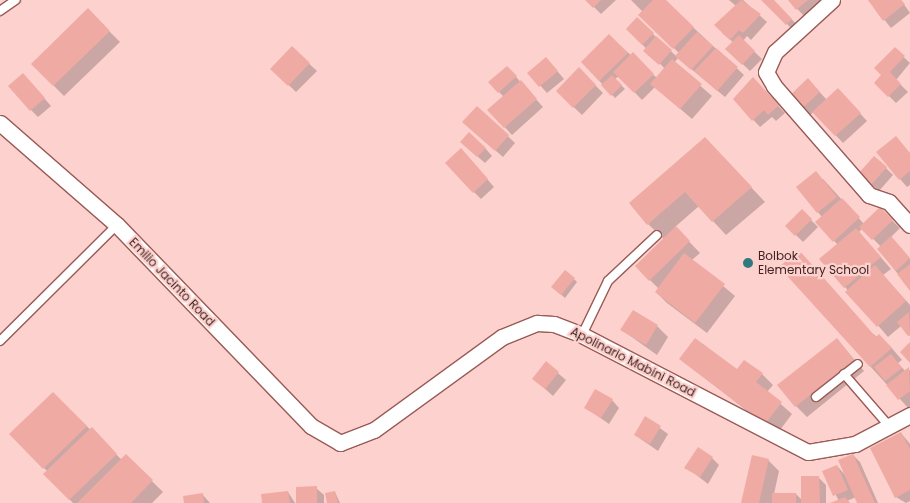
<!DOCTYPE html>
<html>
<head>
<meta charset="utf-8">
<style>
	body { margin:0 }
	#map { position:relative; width:910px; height:503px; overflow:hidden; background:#fdd1cd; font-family:Poppins,sans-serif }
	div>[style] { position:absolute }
	.shadow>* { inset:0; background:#0003 }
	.building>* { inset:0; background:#f0aaa4 }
	.roads { filter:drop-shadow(1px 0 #995b56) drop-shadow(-1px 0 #995b56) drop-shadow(0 1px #995b56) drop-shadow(0 -1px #995b56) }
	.lane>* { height:8px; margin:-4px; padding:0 4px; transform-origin:4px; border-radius:4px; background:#fff }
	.street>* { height:15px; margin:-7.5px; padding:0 7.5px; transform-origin:7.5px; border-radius:7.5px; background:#fff }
	.dots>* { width:14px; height:14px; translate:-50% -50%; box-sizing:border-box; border:2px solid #fdd1cd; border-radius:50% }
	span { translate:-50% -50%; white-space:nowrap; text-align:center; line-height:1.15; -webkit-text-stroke:4.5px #fdd1cd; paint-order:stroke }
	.poi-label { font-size:12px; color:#3f2422 }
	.left { translate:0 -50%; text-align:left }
	.street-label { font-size:12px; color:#3f2422 }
</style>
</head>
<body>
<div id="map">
	<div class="shadow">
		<div style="clip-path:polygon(587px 0,616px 0,601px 14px)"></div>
		<div style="clip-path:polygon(631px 0,664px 0,744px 75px,725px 97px,678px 58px,674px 63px,712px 96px,692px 119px,655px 87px,642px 100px,619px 76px,615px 79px,625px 89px,615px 98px,582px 62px,609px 36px,657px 78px,665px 69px,628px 29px,637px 19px,676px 56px,679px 53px,640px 15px,643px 12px)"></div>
		<div style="clip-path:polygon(729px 0,743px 0,767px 22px,751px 40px,747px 36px,743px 41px,762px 59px,750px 71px,727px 49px,734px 43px,722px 33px,736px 6px)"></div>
		<div style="clip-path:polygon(763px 0,773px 0,799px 27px,794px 31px)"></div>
		<div style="clip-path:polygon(789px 0,824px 0,804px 16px)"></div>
		<div style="clip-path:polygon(901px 0,910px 13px,891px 28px,869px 1px)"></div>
		<div style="clip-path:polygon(88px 10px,120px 42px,64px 96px,32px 64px)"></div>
		<div style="clip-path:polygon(292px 48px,317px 71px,296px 92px,272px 69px)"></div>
		<div style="clip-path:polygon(895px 49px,910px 63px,896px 80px,908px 92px,896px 103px,876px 83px,883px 75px)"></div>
		<div style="clip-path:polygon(553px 66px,564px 79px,547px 93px,529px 73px)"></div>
		<div style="clip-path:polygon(507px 67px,543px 107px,512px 135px,489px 110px,504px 97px,490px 83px)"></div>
		<div style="clip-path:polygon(579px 69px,603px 93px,582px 115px,557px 91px)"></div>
		<div style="clip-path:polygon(30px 82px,51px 106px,38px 117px,31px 110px)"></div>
		<div style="clip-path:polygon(760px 86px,785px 113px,776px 121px,772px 117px,760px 127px,734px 99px)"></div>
		<div style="clip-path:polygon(815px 87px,827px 100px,845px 97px,867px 121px,843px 143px,814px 112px,807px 117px,789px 98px)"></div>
		<div style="clip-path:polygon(477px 107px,515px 143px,503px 157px,471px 129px)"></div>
		<div style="clip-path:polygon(485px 148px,492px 156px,485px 163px,469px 149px)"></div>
		<div style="clip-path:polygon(719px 153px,765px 202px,726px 235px,699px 206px,675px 227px,700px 253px,692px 260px,735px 296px,707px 333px,667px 303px,656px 292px,659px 289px,636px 266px,664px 239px,648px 224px)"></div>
		<div style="clip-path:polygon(878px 153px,910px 153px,910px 185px,907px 187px,900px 179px)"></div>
		<div style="clip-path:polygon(468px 157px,494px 187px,481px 199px,474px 192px)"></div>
		<div style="clip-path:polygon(886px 168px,893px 175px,879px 191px,867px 181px)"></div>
		<div style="clip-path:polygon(823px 179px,864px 224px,880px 209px,900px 228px,891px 237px,910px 259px,910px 289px,878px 249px,881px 247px,863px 228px,859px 232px,891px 269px,883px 275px,910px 305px,910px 336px,901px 326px,888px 337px,845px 287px,838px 245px,817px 222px,822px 217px,797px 187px)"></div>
		<div style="clip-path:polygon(802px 211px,818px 227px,803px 242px,787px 226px)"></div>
		<div style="clip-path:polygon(780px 267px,890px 346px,902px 360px,898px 363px,906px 372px,910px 370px,910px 410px)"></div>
		<div style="clip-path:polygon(574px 279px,577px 282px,565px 298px,556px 290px)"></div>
		<div style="clip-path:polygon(657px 326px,668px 337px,657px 355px,622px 330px)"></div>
		<div style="clip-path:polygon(837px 339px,864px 371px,807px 417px,796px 406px)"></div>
		<div style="clip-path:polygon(680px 359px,762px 374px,773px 385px,767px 392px,792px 414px,777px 434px)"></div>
		<div style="clip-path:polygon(546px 363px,566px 380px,553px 396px,534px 379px)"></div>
		<div style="clip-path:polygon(53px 394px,122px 460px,126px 456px,163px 492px,152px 503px,73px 503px,45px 474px,47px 471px,11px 434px)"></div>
		<div style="clip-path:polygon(612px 400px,619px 408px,609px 424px,586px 408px)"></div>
		<div style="clip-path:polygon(646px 418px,668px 434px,658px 451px,635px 435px)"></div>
		<div style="clip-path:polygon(901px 433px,910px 444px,910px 501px,906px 503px,896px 497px)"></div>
		<div style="clip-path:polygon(853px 455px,860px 462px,878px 503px,859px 503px,856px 497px,847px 501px,850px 503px,833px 503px,839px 501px,824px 472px,837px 466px,846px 476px)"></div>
		<div style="clip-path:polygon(712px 458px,719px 465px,708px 484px,686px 467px)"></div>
		<div style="clip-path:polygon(768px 460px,779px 471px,774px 494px,796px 494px,802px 500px,819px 478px,826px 485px,826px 503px,743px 503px)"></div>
		<div style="clip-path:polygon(316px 488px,324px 495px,324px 503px,298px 503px)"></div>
		<div style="clip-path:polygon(288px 492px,295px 503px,263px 503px)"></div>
		<div style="clip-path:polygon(335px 492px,340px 503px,328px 503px)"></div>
		<div style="clip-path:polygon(202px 494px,210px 503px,185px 503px)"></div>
	</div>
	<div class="building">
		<div style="clip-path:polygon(585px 0,601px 0,593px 8px)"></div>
		<div style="clip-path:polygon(653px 0,666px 0,694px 27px,673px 49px,638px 15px)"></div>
		<div style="clip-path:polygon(741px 0,761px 14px,743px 33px,739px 30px,730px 40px,714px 25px)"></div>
		<div style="clip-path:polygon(761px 0,774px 0,792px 19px,786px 25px)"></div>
		<div style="clip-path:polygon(788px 0,808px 0,796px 10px)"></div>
		<div style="clip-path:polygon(868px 0,901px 0,905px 4px,883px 21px)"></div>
		<div style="clip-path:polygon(88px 8px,110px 31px,53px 86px,31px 64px)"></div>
		<div style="clip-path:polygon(637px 17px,654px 33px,642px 45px,626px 29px)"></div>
		<div style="clip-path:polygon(697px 32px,713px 46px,691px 70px,675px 56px)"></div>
		<div style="clip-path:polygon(609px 34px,628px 53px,599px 81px,581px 62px)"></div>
		<div style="clip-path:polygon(739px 35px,755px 51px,742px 65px,725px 49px)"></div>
		<div style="clip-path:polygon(656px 36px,672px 50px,659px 65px,643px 51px)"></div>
		<div style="clip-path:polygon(292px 46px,310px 63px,288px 86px,270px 69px)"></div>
		<div style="clip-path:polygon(895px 47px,905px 56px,890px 72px,901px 84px,888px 97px,874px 83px,881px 75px,874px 68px)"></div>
		<div style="clip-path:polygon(716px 48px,738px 67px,717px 91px,694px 71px)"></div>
		<div style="clip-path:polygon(633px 52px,654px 74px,634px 93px,613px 72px)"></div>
		<div style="clip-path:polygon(546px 57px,558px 71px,539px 87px,527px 73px)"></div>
		<div style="clip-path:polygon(672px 59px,702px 84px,680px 109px,650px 84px)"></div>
		<div style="clip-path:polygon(507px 66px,517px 76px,498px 93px,488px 82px)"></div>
		<div style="clip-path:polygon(579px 67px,596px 85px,573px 108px,556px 91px)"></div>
		<div style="clip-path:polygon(23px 73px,45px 98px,30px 111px,8px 86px)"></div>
		<div style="clip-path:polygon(612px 75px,622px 85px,611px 96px,601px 85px)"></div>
		<div style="clip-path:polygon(753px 77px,779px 105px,768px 115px,764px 110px,752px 121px,733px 99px)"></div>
		<div style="clip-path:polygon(808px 78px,820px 92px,799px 111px,787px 98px)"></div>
		<div style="clip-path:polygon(521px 80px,537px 99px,504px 128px,487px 110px)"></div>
		<div style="clip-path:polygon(838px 88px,861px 113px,835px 136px,812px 112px)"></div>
		<div style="clip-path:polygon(477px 106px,509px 135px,495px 151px,462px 122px)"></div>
		<div style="clip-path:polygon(469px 132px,486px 148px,477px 157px,460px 142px)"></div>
		<div style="clip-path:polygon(896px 136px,910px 153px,910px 171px,899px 180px,876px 152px)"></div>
		<div style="clip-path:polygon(705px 137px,752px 187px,712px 222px,685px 192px,647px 225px,629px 203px)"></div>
		<div style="clip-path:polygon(461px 148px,488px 179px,473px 193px,445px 163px)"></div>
		<div style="clip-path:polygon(874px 156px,887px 167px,871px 185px,858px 174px)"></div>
		<div style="clip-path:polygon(816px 171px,837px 197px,817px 213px,796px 187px)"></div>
		<div style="clip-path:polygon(842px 198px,860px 217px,833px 242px,815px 222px)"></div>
		<div style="clip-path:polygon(880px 207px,893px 220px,872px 240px,859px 227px)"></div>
		<div style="clip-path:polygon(802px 209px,812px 219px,795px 236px,785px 226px)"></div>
		<div style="clip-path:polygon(676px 226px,690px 241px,649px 281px,635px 266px)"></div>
		<div style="clip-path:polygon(856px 228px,881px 257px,844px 288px,819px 259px)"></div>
		<div style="clip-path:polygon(891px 236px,910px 258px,896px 271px,877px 249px)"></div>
		<div style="clip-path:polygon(799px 250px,876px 337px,879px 334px,892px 348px,870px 367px,779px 267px)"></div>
		<div style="clip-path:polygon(684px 253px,725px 284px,695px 323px,655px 292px)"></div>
		<div style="clip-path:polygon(910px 264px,910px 291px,897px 274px)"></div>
		<div style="clip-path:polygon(875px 265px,906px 301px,877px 327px,845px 292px)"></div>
		<div style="clip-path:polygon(565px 270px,575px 278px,561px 295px,551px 287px)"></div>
		<div style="clip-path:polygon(633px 310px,658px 325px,646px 345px,620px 330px)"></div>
		<div style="clip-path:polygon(909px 312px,910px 335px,908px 336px,897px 322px)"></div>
		<div style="clip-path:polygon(695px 338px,737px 369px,744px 360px,763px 373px,756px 382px,782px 402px,765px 424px,679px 359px)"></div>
		<div style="clip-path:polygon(837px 338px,854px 360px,795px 407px,777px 385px)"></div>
		<div style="clip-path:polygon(910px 342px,910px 363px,900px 352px)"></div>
		<div style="clip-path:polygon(891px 354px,902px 368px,885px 381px,874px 367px)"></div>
		<div style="clip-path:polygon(546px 361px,559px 372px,545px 389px,532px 379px)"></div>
		<div style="clip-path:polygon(909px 367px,910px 391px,898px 400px,886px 385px)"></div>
		<div style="clip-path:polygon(595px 389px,613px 399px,601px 418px,584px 408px)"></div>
		<div style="clip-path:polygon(53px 392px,87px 426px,43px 469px,9px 434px)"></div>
		<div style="clip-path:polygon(645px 416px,661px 426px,650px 444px,634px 435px)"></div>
		<div style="clip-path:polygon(92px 427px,117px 454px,69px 500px,43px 474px)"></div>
		<div style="clip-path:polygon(901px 432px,910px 449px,910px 490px,895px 498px,870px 448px)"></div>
		<div style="clip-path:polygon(698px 447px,713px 457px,700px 477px,684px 468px)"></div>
		<div style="clip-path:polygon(126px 454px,153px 480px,131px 503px,77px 503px)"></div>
		<div style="clip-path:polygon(853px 454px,875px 503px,857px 503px,838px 460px)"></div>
		<div style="clip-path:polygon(752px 455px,769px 459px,759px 503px,741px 503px)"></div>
		<div style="clip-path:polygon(837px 465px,848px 490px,833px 496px,822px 471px)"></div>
		<div style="clip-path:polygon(801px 476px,819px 476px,820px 503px,801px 503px)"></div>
		<div style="clip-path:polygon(317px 486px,317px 503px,296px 503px,296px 487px)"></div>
		<div style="clip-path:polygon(288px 491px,290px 503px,262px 503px,261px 494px)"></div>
		<div style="clip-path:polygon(335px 491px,338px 503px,327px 503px,325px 493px)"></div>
		<div style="clip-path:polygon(203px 493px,204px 503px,184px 503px,183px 496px)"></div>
		<div style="clip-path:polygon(772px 493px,796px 493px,796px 503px,772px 503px)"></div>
		<div style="clip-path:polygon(845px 497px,850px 503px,830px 503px)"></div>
	</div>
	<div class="roads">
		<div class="lane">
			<div style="left:0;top:11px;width:19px;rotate:-35deg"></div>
			<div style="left:582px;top:335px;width:60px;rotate:-64.3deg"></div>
			<div style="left:608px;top:281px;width:67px;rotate:-43.2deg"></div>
			<div style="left:0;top:341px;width:165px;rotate:-44.8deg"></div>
			<div style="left:844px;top:374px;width:69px;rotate:49.1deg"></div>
			<div style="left:816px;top:397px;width:53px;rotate:-38.2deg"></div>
		</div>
		<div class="street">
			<div style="left:832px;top:0;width:77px;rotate:137.6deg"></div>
			<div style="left:775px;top:52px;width:22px;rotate:114deg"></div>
			<div style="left:766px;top:72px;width:16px;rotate:60deg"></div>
			<div style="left:774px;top:86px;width:145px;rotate:48.9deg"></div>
			<div style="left:869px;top:195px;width:21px;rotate:19deg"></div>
			<div style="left:889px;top:202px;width:31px;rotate:48deg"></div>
			<div style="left:0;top:123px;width:155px;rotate:41.1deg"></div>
			<div style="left:117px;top:225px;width:279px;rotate:46deg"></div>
			<div style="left:311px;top:426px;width:34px;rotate:30deg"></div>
			<div style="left:340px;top:443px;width:36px;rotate:-21deg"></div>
			<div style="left:374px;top:430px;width:158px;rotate:-36deg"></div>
			<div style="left:502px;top:337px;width:38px;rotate:-22deg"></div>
			<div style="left:537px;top:323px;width:17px;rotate:3deg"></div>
			<div style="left:554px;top:324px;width:30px;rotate:21deg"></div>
			<div style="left:582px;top:335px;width:254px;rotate:27.4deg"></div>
			<div style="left:808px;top:452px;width:48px;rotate:-9.7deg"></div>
			<div style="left:855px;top:444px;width:62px;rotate:-27.8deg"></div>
		</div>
	</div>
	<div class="dots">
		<div style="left:748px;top:263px;background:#317981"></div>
	</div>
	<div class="poi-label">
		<span class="left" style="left:758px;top:263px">Bolbok<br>Elementary School</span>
	</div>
	<div class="street-label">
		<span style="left:172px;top:282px;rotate:46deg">Emilio Jacinto Road</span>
		<span style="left:633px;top:362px;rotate:27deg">Apolinario Mabini Road</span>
	</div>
</div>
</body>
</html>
